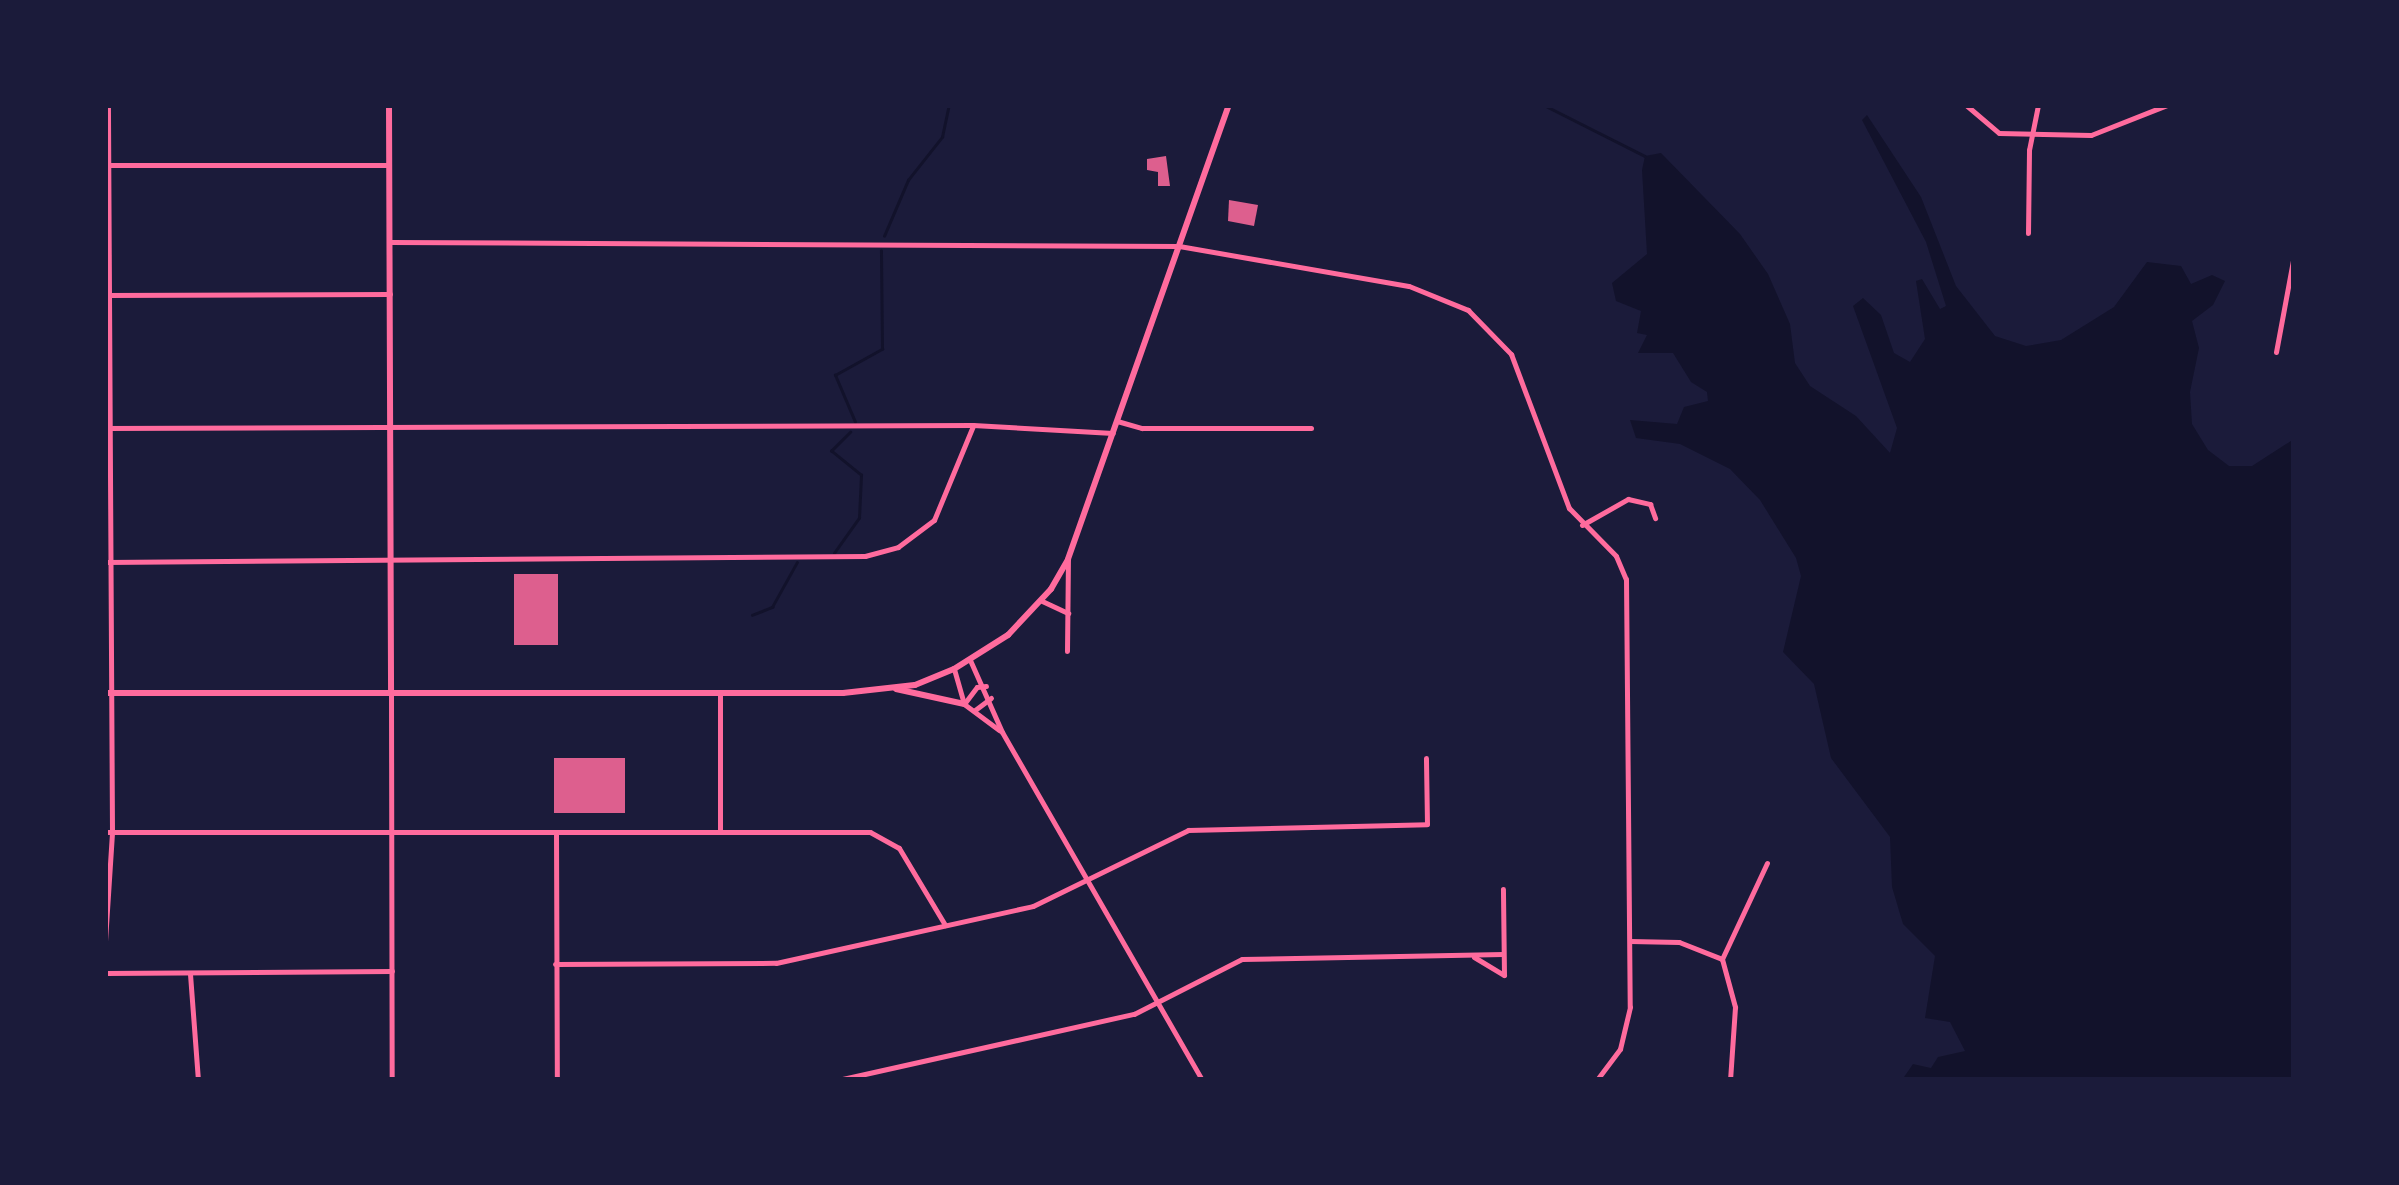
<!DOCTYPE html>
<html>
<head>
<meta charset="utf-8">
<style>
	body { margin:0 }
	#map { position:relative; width:2399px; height:1185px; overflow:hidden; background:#1b1b3a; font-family:"PT Sans Narrow",sans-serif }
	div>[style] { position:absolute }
	.water>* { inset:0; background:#12122b }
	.stream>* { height:2.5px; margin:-1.25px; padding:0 1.25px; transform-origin:1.25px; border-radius:1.25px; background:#12122b }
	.building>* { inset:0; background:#dd5f8e }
	.minor>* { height:5px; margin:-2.5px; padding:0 2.5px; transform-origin:2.5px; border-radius:2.5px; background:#ff6b9d }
	.tertiary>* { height:5px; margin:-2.5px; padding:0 2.5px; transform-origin:2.5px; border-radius:2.5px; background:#ff6b9d }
	.secondary>* { height:6px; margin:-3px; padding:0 3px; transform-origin:3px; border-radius:3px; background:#ff6b9d }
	span { translate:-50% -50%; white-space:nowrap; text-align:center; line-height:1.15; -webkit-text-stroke:9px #1b1b3a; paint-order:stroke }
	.frame { position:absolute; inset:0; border:108px solid #1b1b3a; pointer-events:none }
</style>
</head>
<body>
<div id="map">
	<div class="water">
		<div style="clip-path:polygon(1867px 115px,1921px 197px,1956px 286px,1995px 336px,2026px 346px,2061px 340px,2114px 307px,2147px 262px,2181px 266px,2191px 284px,2212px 275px,2225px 281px,2213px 305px,2192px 321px,2199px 348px,2190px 392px,2192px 424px,2208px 450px,2229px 466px,2252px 466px,2294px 439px,2294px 1080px,1902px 1080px,1913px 1064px,1931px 1068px,1938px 1057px,1965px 1051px,1950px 1022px,1925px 1018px,1935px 956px,1903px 924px,1892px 887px,1890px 837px,1831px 758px,1814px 684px,1783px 652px,1801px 576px,1796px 558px,1760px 500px,1730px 469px,1680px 444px,1636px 438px,1630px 420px,1677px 424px,1684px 407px,1708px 401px,1707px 392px,1691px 382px,1673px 353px,1638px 353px,1647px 335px,1637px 333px,1641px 311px,1616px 301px,1612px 283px,1647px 254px,1642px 170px,1645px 156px,1661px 153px,1740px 234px,1768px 274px,1790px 324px,1795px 363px,1810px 386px,1856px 416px,1890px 453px,1897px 428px,1853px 306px,1863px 298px,1881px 315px,1894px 353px,1910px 362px,1925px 339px,1916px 281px,1922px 279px,1940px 309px,1946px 306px,1926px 242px,1862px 120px)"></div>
	</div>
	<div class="stream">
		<div style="left:1544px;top:105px;width:113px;rotate:26.8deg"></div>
		<div style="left:884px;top:236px;width:61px;rotate:-66.8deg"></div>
		<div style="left:908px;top:180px;width:55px;rotate:-51.7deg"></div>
		<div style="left:942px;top:137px;width:33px;rotate:-78deg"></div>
		<div style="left:855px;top:422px;width:51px;rotate:-113.1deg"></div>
		<div style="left:835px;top:375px;width:54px;rotate:-29deg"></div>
		<div style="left:882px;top:349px;width:98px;rotate:-90.6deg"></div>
		<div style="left:834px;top:553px;width:43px;rotate:-54.5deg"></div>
		<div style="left:859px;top:518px;width:43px;rotate:-87.3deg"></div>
		<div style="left:861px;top:475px;width:38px;rotate:-141deg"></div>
		<div style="left:831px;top:451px;width:27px;rotate:-45deg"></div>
		<div style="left:752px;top:615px;width:22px;rotate:-22deg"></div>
		<div style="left:772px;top:607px;width:51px;rotate:-60.9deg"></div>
	</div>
	<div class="building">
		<div style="clip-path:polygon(1166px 156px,1170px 186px,1158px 186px,1158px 172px,1147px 170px,1147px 159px)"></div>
		<div style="clip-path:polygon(1229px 200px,1258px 205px,1254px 226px,1228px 221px)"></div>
		<div style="clip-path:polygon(514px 574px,558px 574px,558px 645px,514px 645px)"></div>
		<div style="clip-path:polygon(554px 758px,625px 758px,625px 813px,554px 813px)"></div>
	</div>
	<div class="minor">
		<div style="left:1966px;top:105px;width:43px;rotate:40.3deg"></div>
		<div style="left:1999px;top:133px;width:92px;rotate:1.2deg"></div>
		<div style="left:2091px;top:135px;width:82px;rotate:-21.5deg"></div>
		<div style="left:108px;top:165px;width:281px"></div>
		<div style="left:2028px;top:233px;width:83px;rotate:-89.3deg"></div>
		<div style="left:2029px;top:150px;width:46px;rotate:-78.7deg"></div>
		<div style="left:390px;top:242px;width:789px;rotate:0.29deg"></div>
		<div style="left:1179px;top:246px;width:233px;rotate:9.9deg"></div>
		<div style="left:1409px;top:286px;width:64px;rotate:22.1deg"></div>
		<div style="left:1468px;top:310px;width:62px;rotate:45.7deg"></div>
		<div style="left:1511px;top:354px;width:165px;rotate:69.4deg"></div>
		<div style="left:1569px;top:508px;width:67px;rotate:45.6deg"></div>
		<div style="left:1616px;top:556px;width:25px;rotate:67deg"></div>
		<div style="left:1626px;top:579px;width:428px;rotate:89.5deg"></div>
		<div style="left:1630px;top:1007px;width:43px;rotate:103.4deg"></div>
		<div style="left:1620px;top:1049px;width:39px;rotate:127deg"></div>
		<div style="left:105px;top:295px;width:285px;rotate:-0.2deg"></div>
		<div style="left:2276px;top:352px;width:99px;rotate:-79.5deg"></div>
		<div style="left:1117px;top:421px;width:26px;rotate:16deg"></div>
		<div style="left:1142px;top:428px;width:169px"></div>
		<div style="left:105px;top:428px;width:868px;rotate:-0.2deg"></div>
		<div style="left:973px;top:425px;width:140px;rotate:3.3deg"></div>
		<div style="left:1582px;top:525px;width:53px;rotate:-29.5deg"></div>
		<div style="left:1628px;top:499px;width:23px;rotate:13deg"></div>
		<div style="left:1650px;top:504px;width:15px;rotate:70deg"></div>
		<div style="left:105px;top:562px;width:760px;rotate:-0.45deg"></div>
		<div style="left:865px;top:556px;width:34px;rotate:-15deg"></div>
		<div style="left:898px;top:547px;width:45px;rotate:-36.9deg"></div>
		<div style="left:934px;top:520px;width:102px;rotate:-67.5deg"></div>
		<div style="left:1042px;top:601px;width:29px;rotate:25deg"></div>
		<div style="left:1067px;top:651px;width:92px;rotate:-89.4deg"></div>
		<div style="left:970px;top:660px;width:79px;rotate:66deg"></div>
		<div style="left:1002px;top:732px;width:401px;rotate:60.1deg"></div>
		<div style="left:954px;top:669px;width:36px;rotate:74deg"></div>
		<div style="left:964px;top:704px;width:44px;rotate:36.6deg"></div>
		<div style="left:720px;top:692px;width:140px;rotate:90deg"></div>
		<div style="left:964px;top:704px;width:21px;rotate:-53deg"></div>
		<div style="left:977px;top:687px;width:9px;rotate:-6deg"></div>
		<div style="left:975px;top:710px;width:20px;rotate:-37deg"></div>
		<div style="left:105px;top:832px;width:765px"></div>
		<div style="left:870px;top:832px;width:33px;rotate:29deg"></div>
		<div style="left:899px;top:848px;width:90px;rotate:59.1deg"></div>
		<div style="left:556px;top:832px;width:248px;rotate:89.8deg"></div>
		<div style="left:105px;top:941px;width:109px;rotate:-86.3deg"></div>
		<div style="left:112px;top:832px;width:727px;rotate:-90.32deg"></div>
		<div style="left:1630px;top:941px;width:49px;rotate:1.2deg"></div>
		<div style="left:1679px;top:942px;width:46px;rotate:21.6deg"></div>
		<div style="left:1474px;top:957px;width:35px;rotate:31deg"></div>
		<div style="left:1504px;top:975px;width:86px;rotate:-90.7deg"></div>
		<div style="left:1722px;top:959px;width:50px;rotate:74.8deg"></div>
		<div style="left:1735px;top:1007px;width:73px;rotate:93.9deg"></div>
		<div style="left:1722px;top:959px;width:106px;rotate:-64.9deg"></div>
		<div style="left:555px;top:964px;width:221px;rotate:-0.3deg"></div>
		<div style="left:776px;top:963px;width:263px;rotate:-12.5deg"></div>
		<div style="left:1033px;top:906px;width:173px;rotate:-26.1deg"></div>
		<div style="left:1188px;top:830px;width:239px;rotate:-1.4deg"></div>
		<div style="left:1427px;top:824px;width:66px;rotate:-90.9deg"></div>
		<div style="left:105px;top:973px;width:287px;rotate:-0.4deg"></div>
		<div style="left:190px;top:974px;width:106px;rotate:85.7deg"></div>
		<div style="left:838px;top:1080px;width:303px;rotate:-12.6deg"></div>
		<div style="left:1134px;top:1014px;width:121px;rotate:-27deg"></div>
		<div style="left:1242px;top:959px;width:261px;rotate:-1.1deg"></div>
	</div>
	<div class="tertiary">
		<div style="left:391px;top:692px;width:388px;rotate:89.9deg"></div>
	</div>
	<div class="secondary">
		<div style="left:389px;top:105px;width:587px;rotate:89.8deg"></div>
		<div style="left:896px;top:689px;width:70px;rotate:12.4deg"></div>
		<div style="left:105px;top:693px;width:738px"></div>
		<div style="left:843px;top:693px;width:72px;rotate:-6.3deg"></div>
		<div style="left:915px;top:685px;width:42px;rotate:-22.3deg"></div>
		<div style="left:954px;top:669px;width:64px;rotate:-32.2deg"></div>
		<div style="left:1008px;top:635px;width:63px;rotate:-46.9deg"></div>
		<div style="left:1051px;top:589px;width:34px;rotate:-60deg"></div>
		<div style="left:1068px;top:559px;width:482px;rotate:-70.5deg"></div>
	</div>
	<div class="frame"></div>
</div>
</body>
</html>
